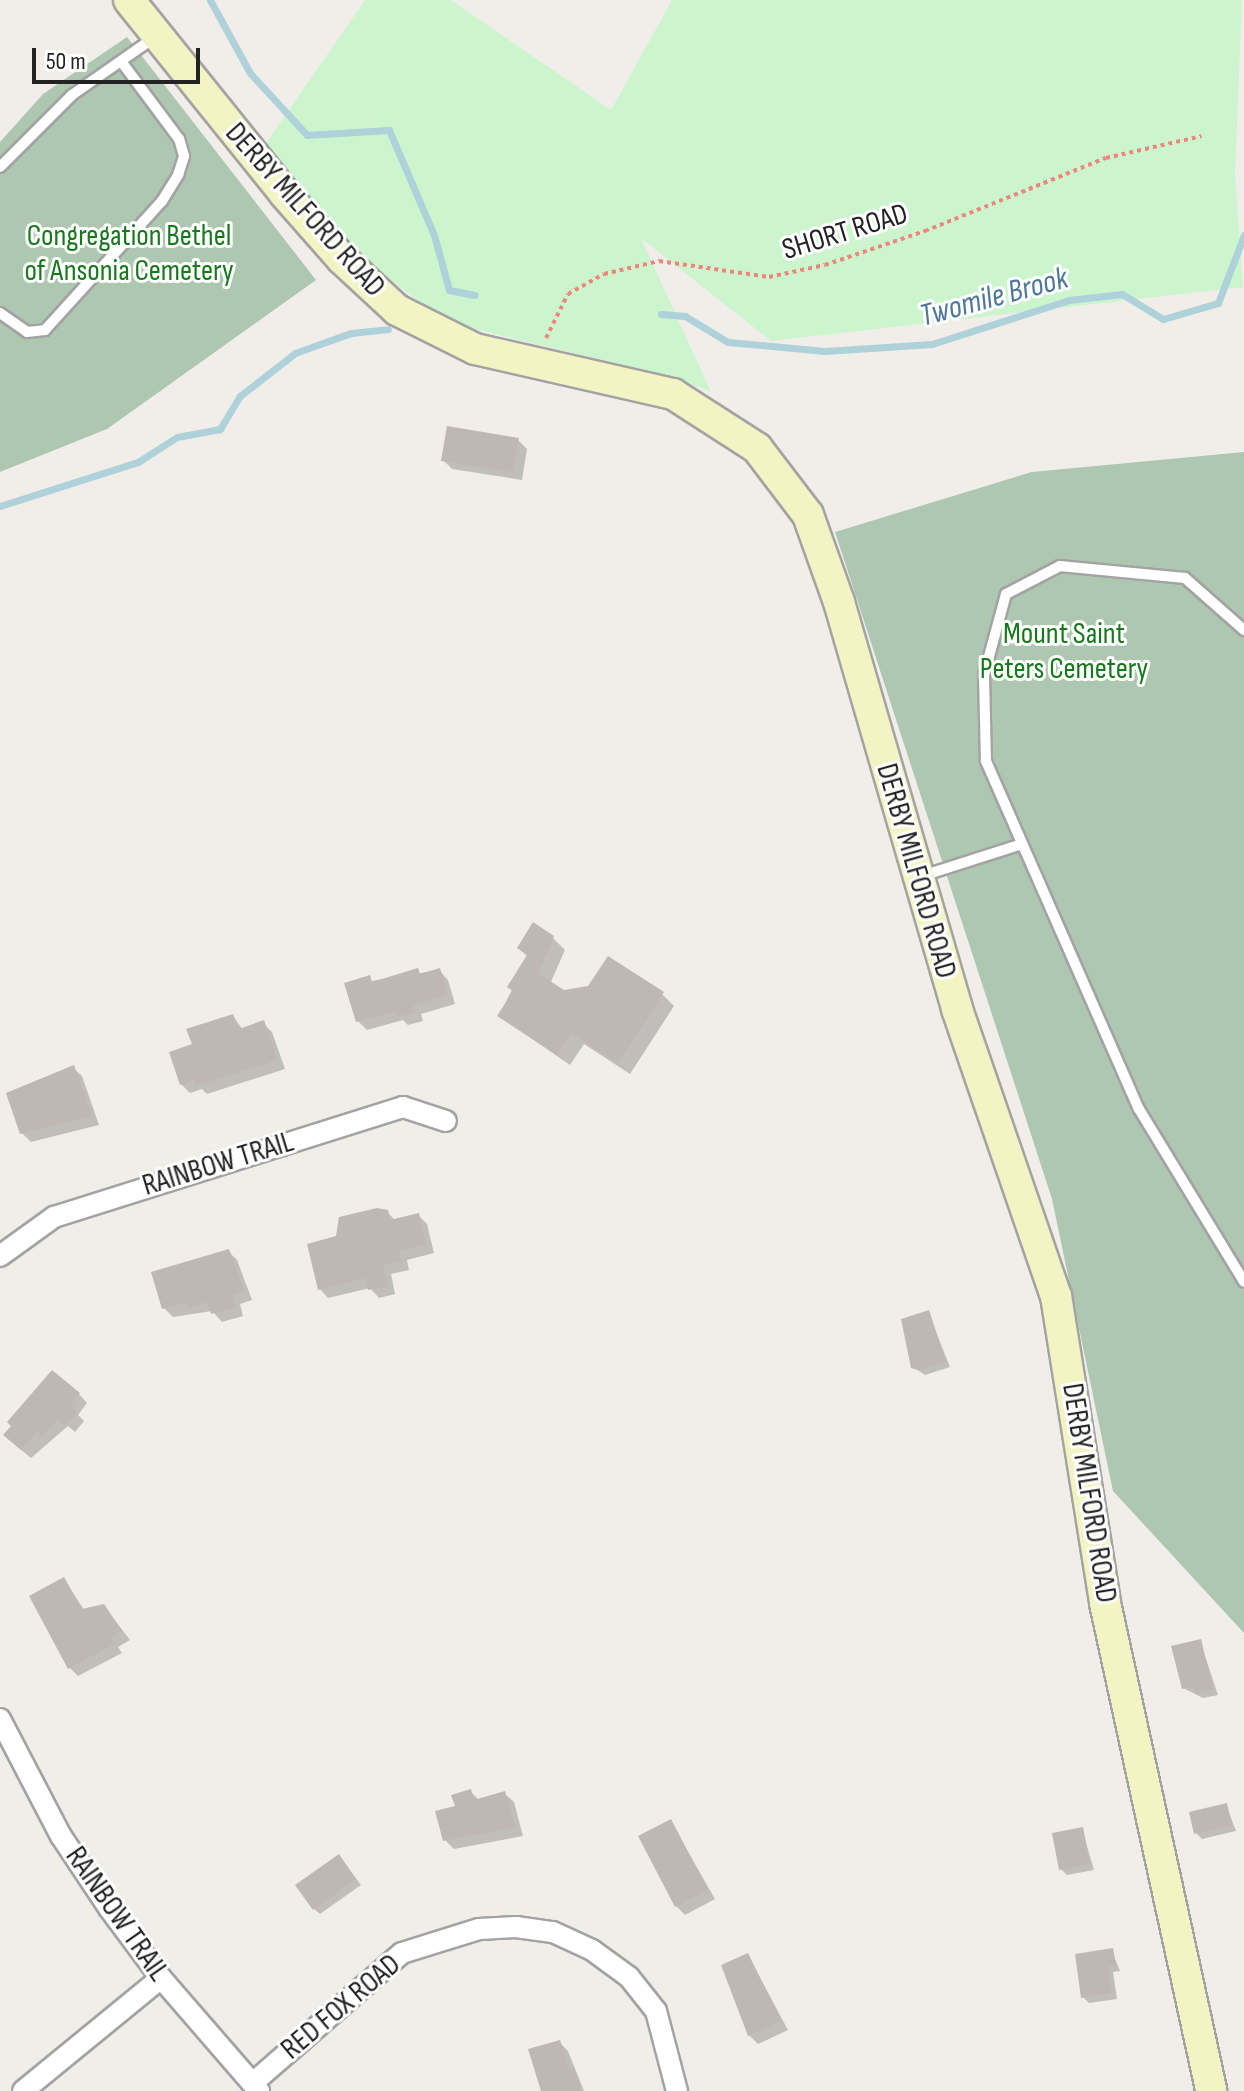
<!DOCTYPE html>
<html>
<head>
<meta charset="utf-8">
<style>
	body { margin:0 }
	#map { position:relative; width:1244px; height:2091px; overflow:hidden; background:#f1eee9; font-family:"Sofia Sans Condensed",sans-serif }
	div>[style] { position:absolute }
	.cemetery>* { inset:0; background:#adc7b0 }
	.park>* { inset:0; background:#ccf5ce }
	.shadow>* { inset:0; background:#0003 }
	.stream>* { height:7px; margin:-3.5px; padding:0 3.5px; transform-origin:3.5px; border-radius:3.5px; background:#aed1da }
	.building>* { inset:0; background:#beb7b2 }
	.path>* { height:4px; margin-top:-2px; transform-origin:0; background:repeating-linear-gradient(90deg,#ed867e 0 4px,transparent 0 8px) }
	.roads { filter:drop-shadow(2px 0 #a3a3a3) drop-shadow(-2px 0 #a3a3a3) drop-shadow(0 2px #a3a3a3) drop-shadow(0 -2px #a3a3a3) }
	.lane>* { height:10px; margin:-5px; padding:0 5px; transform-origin:5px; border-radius:5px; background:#fff }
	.street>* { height:20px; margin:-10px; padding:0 10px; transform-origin:10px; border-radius:10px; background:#fff }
	.secondary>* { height:30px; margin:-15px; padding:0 15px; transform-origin:15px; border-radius:15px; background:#f3f4c4 }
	span { translate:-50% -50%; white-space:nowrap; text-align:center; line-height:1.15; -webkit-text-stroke:6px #fff; paint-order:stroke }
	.street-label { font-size:30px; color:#222 }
	.park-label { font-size:30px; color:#17781c }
	.water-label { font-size:32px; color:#4f779a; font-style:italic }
	.scale { position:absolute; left:32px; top:48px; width:168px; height:36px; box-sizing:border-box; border:4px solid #222; border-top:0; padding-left:10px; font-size:24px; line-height:28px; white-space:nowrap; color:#222; -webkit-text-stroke:6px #fff; paint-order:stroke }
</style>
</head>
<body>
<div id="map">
	<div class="cemetery">
		<div style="clip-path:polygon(127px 37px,316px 280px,107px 429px,0 472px,0 142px,43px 94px)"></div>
		<div style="clip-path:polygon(1244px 452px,1244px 1633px,1113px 1491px,1052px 1199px,835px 532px,1032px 472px)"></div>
	</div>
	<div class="park">
		<div style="clip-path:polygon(365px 0,451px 0,611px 110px,672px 0,1242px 0,1235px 174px,1243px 287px,771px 341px,641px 238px,711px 392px,673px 377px,474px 329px,417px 300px,372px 265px,264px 146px)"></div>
	</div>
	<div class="shadow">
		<div style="clip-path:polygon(518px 440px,527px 449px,522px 480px,452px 469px,443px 460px)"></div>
		<div style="clip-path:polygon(553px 938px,565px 950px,550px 984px,564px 993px,662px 994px,674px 1006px,630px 1074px,584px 1044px,570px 1065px,499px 1016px,528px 957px,519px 948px)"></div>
		<div style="clip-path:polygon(439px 970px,448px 980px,455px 1004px,421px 1014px,423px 1021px,408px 1025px,403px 1020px,367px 1030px,358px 1021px,347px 985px)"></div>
		<div style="clip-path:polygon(233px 1016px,243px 1030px,263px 1023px,272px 1032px,285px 1069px,207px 1094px,202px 1089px,190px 1093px,181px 1084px,194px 1046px)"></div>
		<div style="clip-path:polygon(73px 1068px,82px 1076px,99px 1125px,31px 1142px,22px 1133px)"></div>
		<div style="clip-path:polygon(387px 1212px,396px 1221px,418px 1215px,427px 1224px,434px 1253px,407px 1260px,409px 1270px,391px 1274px,395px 1294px,379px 1298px,370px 1288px,328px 1298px,320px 1289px,338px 1238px)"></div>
		<div style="clip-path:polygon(228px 1251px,237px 1260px,252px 1300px,240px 1304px,243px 1316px,222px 1322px,212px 1311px,173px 1317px,164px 1308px)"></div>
		<div style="clip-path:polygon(928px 1312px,950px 1367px,925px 1375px,913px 1367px)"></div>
		<div style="clip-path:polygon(79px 1394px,87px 1403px,78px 1415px,84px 1421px,75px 1432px,68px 1426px,31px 1458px,14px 1444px)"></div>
		<div style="clip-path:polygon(64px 1580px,85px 1611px,104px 1606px,130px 1640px,118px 1647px,122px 1653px,78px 1676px,69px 1667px)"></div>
		<div style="clip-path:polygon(1200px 1641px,1218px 1695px,1203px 1698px,1183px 1688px)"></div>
		<div style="clip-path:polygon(470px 1791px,479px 1800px,504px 1793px,514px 1802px,523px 1836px,454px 1849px,445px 1840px,457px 1807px)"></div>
		<div style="clip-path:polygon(1226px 1805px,1236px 1831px,1202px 1839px,1196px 1833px)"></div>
		<div style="clip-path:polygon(671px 1822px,715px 1899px,685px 1915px,676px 1906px)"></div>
		<div style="clip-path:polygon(1082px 1829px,1094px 1870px,1067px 1875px,1061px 1869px)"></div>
		<div style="clip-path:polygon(344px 1862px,361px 1885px,320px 1914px,314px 1909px)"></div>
		<div style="clip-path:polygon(1112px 1951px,1120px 1971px,1113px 1972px,1117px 1999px,1089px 2003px,1083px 1997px)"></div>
		<div style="clip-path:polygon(748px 1955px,788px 2030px,758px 2044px,749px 2035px)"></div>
		<div style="clip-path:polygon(559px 2042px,568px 2051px,584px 2091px,543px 2091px)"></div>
	</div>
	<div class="stream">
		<div style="left:210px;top:0;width:83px;rotate:61.3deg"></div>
		<div style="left:250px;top:73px;width:84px;rotate:47.4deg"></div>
		<div style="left:307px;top:135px;width:82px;rotate:-3.5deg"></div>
		<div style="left:389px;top:130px;width:114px;rotate:66.8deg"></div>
		<div style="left:434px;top:235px;width:57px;rotate:74.7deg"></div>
		<div style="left:449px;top:290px;width:26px;rotate:11deg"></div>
		<div style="left:661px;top:314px;width:24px;rotate:5deg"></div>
		<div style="left:685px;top:316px;width:50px;rotate:31.2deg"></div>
		<div style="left:728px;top:342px;width:97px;rotate:5.3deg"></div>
		<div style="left:825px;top:351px;width:107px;rotate:-3.7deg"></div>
		<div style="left:932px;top:344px;width:144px;rotate:-17.8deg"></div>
		<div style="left:1069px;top:300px;width:53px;rotate:-6.5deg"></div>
		<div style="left:1122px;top:294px;width:48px;rotate:31.4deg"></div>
		<div style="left:1163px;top:319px;width:57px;rotate:-16.2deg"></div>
		<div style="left:1218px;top:303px;width:73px;rotate:-69.1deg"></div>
		<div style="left:0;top:506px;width:145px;rotate:-17.7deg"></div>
		<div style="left:138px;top:462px;width:46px;rotate:-32.7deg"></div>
		<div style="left:177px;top:437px;width:44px;rotate:-10.5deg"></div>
		<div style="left:220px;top:429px;width:39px;rotate:-59deg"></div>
		<div style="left:240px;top:396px;width:70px;rotate:-38deg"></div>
		<div style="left:295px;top:353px;width:59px;rotate:-19.7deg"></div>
		<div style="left:351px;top:333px;width:37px;rotate:-6deg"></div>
	</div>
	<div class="building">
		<div style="clip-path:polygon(447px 426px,519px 438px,513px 472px,441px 461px)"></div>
		<div style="clip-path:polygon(533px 922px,554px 936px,538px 973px,564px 990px,588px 986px,608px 956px,664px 992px,618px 1063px,571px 1033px,557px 1055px,497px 1016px,513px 991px,507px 987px,527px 955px,517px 948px)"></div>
		<div style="clip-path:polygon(418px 968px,420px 974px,440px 968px,448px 995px,413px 1005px,415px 1012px,397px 1017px,396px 1011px,356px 1022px,344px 983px,370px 975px,372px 982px)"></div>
		<div style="clip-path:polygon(233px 1014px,239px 1029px,264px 1020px,277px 1060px,196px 1086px,194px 1080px,180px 1085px,169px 1052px,192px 1044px,186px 1029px)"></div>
		<div style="clip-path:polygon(74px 1065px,92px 1116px,20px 1134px,6px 1093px)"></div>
		<div style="clip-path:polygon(377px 1208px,388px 1210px,390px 1220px,419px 1213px,426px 1244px,399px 1251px,401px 1261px,383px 1266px,388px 1286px,368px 1290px,365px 1278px,318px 1290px,307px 1244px,336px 1236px,339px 1217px)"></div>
		<div style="clip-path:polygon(229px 1249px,244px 1291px,232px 1295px,236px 1307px,211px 1314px,208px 1302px,188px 1308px,186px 1302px,162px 1309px,151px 1272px)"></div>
		<div style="clip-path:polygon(929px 1310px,946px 1362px,918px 1370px,911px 1368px,901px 1319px)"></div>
		<div style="clip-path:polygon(52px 1370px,80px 1393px,70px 1405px,77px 1411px,65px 1425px,58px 1419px,43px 1436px,37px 1431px,21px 1450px,3px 1435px,11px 1426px,7px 1422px)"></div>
		<div style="clip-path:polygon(64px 1577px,82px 1609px,104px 1604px,122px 1631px,111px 1637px,114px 1644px,68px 1669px,29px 1596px)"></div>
		<div style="clip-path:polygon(1201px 1639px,1213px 1689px,1196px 1694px,1194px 1686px,1182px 1689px,1171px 1646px)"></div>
		<div style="clip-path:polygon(471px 1789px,474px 1800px,505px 1791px,515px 1827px,443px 1841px,435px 1811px,455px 1806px,451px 1795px)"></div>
		<div style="clip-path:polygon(1227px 1803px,1232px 1825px,1194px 1834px,1189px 1812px)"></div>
		<div style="clip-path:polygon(671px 1819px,708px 1890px,675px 1907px,638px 1836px)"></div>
		<div style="clip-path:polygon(1083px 1827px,1090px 1864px,1059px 1870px,1052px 1833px)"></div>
		<div style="clip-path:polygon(339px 1854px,356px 1879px,313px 1910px,295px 1885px)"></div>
		<div style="clip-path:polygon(1113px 1948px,1116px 1965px,1108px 1967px,1112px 1993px,1081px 1998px,1075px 1954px)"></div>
		<div style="clip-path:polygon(748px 1953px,781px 2021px,748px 2036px,721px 1965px)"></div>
		<div style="clip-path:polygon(560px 2040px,569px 2070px,574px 2068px,581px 2091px,541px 2091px,528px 2049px)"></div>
	</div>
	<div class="path">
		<div style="left:546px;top:338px;width:49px;rotate:-63.4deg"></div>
		<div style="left:568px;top:294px;width:41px;rotate:-29.1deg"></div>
		<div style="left:604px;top:274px;width:57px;rotate:-13.3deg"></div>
		<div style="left:659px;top:261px;width:111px;rotate:8.3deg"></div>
		<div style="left:769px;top:277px;width:57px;rotate:-12.1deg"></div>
		<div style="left:825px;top:265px;width:106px;rotate:-18.8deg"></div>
		<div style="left:925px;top:231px;width:195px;rotate:-22deg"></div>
		<div style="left:1106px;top:158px;width:98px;rotate:-12.9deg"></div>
	</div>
	<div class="roads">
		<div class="lane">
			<div style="left:0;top:167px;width:102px;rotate:-45deg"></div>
			<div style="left:72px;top:95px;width:101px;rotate:-34.9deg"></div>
			<div style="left:0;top:313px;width:33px;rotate:35deg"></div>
			<div style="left:27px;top:332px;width:18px;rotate:-6deg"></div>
			<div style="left:45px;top:330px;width:174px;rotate:-47.8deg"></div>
			<div style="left:162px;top:201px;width:31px;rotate:-58deg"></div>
			<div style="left:178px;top:175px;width:20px;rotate:-72deg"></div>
			<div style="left:184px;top:156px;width:18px;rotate:-106deg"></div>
			<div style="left:179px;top:139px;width:94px;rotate:-126.7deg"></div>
			<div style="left:1244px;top:630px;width:79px;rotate:-138.6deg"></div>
			<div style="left:1185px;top:578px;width:126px;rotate:-174.5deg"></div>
			<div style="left:1060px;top:566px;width:61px;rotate:152.6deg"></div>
			<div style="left:1006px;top:594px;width:84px;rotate:105.2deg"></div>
			<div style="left:984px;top:675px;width:86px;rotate:88.7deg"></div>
			<div style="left:986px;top:761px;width:380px;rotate:66.3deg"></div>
			<div style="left:1139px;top:1109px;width:202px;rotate:58.7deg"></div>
			<div style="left:922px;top:876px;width:105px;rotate:-17.7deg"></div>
		</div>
		<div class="street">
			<div style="left:0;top:1256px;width:67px;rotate:-35.8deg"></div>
			<div style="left:54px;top:1217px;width:366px;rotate:-17.5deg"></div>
			<div style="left:403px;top:1107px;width:45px;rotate:18deg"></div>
			<div style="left:0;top:1719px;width:132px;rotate:62.5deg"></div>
			<div style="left:61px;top:1836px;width:87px;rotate:56.3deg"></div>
			<div style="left:109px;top:1908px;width:87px;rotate:53.4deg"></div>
			<div style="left:161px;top:1978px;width:150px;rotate:49.1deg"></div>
			<div style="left:254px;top:2082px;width:196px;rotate:-41.1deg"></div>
			<div style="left:402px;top:1953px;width:81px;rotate:-17.3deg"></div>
			<div style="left:479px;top:1929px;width:37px;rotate:-3deg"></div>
			<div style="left:516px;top:1927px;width:37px;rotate:8deg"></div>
			<div style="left:553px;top:1932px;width:43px;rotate:24.8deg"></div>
			<div style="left:592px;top:1950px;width:46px;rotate:36.1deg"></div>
			<div style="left:629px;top:1977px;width:43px;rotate:51.5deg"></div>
			<div style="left:656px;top:2011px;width:83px;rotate:75.3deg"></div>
			<div style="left:23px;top:2091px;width:178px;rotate:-39.3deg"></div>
		</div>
		<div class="secondary">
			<div style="left:129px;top:0;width:248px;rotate:51.2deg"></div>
			<div style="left:284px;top:193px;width:88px;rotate:48.7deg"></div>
			<div style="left:342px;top:259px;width:75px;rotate:42.8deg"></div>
			<div style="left:397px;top:310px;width:87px;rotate:26.6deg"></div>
			<div style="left:475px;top:349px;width:203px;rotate:12.8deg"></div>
			<div style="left:673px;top:394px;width:100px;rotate:32.7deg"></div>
			<div style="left:757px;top:448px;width:84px;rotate:52.7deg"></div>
			<div style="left:808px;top:515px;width:92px;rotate:70.4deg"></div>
			<div style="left:839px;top:602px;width:424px;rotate:73.8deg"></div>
			<div style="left:957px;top:1009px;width:304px;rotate:71deg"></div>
			<div style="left:1056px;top:1296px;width:311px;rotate:80.9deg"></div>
			<div style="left:1105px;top:1603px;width:499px;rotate:77.7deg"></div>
		</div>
	</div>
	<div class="street-label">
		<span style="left:305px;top:210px;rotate:48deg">DERBY MILFORD ROAD</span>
		<span style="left:845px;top:232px;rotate:-17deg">SHORT ROAD</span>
		<span style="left:916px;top:871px;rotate:74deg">DERBY MILFORD ROAD</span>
		<span style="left:218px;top:1164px;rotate:-17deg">RAINBOW TRAIL</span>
		<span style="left:1089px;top:1493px;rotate:81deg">DERBY MILFORD ROAD</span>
		<span style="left:117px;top:1914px;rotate:55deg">RAINBOW TRAIL</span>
		<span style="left:341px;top:2007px;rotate:-40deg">RED FOX ROAD</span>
	</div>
	<div class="park-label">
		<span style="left:129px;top:253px">Congregation Bethel<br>of Ansonia Cemetery</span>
		<span style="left:1064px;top:651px">Mount Saint<br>Peters Cemetery</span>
	</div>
	<div class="water-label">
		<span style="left:994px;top:298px;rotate:-15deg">Twomile Brook</span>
	</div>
	<div class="scale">50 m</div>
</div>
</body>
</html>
